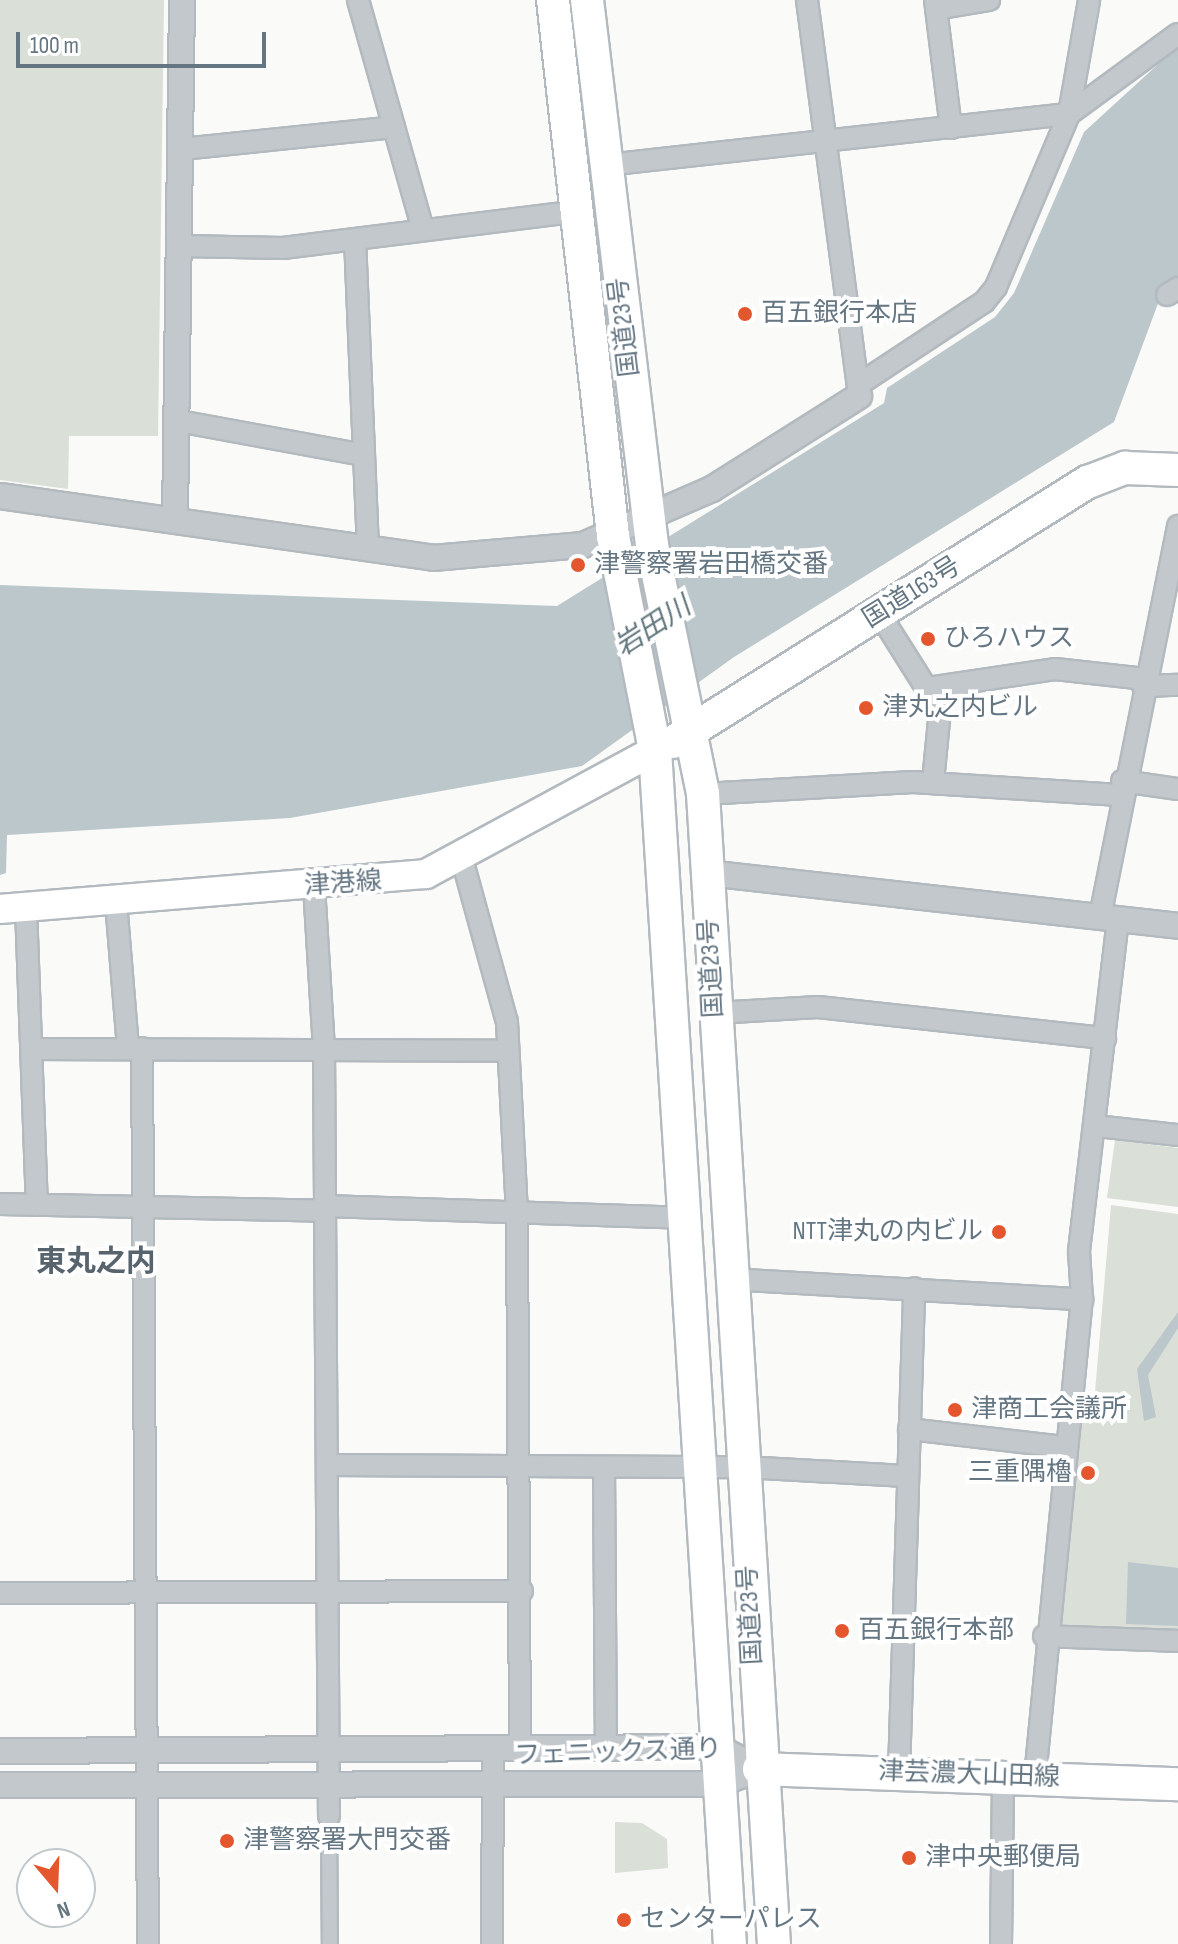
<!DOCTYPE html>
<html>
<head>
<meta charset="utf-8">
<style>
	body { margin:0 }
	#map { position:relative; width:1178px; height:1944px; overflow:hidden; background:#fafaf8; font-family:"Sofia Sans Condensed","Noto Sans JP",sans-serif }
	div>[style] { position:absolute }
	.green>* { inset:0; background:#dadfd7 }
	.water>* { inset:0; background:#bbc7cb }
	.roads { filter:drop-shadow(2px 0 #b3babf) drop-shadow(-2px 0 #b3babf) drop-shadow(0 2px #b3babf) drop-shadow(0 -2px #b3babf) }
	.pedestrian>* { height:14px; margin:-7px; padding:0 7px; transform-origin:7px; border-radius:7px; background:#c3c8cc }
	.minor>* { height:20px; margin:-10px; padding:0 10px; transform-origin:10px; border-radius:10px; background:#c3c8cc }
	.tertiary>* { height:24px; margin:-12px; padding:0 12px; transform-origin:12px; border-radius:12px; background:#c3c8cc }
	.secondary>* { height:28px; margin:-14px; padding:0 14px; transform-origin:14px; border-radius:14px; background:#fff }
	.primary>* { height:32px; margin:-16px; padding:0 16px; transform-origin:16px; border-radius:16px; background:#fff }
	.trunk>* { height:32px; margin:-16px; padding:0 16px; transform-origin:16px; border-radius:16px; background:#fff }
	.dots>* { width:22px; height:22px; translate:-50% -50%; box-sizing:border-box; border:4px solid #fff; border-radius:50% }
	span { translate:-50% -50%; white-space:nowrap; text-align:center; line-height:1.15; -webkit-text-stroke:8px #fff; paint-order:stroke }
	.poi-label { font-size:26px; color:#657683 }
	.left { translate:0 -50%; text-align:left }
	.right { translate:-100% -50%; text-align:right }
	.street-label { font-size:26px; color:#657683 }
	.water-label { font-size:28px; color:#60757c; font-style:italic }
	.quarter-label { font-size:30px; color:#57646e; font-weight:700 }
	.north { position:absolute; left:16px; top:1848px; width:80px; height:80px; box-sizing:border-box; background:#fff; border:2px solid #c1c8cd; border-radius:50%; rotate:161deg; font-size:22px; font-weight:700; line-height:32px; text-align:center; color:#657683 }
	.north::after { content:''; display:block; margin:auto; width:28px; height:36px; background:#e4572e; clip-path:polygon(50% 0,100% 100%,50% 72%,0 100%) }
	.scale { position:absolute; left:16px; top:32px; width:250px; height:36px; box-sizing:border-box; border:4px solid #657683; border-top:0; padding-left:10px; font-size:24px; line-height:28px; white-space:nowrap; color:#657683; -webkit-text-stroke:6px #fff; paint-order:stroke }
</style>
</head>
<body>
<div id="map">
	<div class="green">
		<div style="clip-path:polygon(0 0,164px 0,158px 436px,69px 436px,68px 489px,0 480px)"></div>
		<div style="clip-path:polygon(1115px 1140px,1178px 1148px,1178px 1207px,1107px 1198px)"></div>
		<div style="clip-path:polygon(1111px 1205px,1178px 1214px,1178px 1633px,1059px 1629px,1079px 1413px,1094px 1404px)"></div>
		<div style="clip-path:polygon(615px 1822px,642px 1823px,667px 1839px,668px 1868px,615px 1873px)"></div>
	</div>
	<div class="water">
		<div style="clip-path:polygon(1178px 46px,1178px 281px,1163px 290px,1114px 422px,734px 657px,582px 766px,290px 818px,7px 835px,6px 873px,0 875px,0 585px,557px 606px,884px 403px,887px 388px,995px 317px,1014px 293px,1084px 132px)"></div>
		<div style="clip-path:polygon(1178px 1312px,1178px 1328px,1148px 1375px,1156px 1417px,1144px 1421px,1137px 1369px)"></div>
		<div style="clip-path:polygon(1128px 1562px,1178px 1568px,1178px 1626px,1126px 1624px)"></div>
	</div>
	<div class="roads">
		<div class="pedestrian">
			<div style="left:329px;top:1816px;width:128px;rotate:89.6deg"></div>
		</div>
		<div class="minor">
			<div style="left:358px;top:0;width:239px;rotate:74.2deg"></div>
			<div style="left:807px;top:0;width:399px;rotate:82.5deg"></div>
			<div style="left:935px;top:0;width:129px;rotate:82.9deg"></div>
			<div style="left:936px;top:9px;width:54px;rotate:-9.6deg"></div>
			<div style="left:182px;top:149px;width:213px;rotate:-5.9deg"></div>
			<div style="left:606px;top:165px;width:466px;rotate:-6.3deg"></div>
			<div style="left:1069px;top:114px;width:135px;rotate:-36.3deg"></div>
			<div style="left:355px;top:239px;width:311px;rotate:87.6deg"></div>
			<div style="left:181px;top:246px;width:102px;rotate:1.1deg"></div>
			<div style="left:283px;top:248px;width:297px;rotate:-7.1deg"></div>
			<div style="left:1167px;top:295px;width:13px;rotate:-32deg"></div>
			<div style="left:858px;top:385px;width:151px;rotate:-33.4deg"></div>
			<div style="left:984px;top:302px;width:19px;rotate:-51deg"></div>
			<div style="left:996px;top:287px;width:188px;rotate:-67.1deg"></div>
			<div style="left:1069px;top:114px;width:116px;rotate:-80deg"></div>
			<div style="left:178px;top:421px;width:189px;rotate:10.4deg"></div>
			<div style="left:879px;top:613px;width:115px;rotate:57.8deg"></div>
			<div style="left:940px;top:710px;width:72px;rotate:95.6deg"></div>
			<div style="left:1143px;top:686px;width:35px;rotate:-2deg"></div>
			<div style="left:928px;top:688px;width:128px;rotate:-8.5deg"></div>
			<div style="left:1055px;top:669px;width:91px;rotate:6.3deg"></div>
			<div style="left:1122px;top:781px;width:57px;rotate:8.1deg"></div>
			<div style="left:703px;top:794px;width:210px;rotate:-3.3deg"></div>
			<div style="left:913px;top:782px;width:207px;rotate:3.6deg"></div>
			<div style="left:462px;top:859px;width:169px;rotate:74.6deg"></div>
			<div style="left:507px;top:1022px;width:191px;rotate:87deg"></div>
			<div style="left:517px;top:1213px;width:536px;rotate:89.68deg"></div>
			<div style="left:314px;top:886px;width:162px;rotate:86.5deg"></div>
			<div style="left:324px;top:1048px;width:768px;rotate:89.63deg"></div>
			<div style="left:116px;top:902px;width:146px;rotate:85.3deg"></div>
			<div style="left:26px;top:908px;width:297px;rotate:87.9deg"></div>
			<div style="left:1100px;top:917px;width:399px;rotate:-78.7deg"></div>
			<div style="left:715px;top:1013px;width:103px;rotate:-3.3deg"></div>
			<div style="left:818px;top:1007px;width:289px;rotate:6.2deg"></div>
			<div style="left:142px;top:1048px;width:896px;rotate:89.62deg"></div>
			<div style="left:35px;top:1049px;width:473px;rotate:0.2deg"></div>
			<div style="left:1096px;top:1126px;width:82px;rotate:6.3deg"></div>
			<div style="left:0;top:1204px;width:325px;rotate:1.2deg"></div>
			<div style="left:325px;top:1206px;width:357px;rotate:1.9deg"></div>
			<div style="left:730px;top:1279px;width:353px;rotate:3.3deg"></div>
			<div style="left:909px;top:1429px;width:157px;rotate:6.6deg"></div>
			<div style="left:327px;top:1465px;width:417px;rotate:0.3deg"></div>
			<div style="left:744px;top:1467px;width:162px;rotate:3.2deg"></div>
			<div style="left:604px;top:1467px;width:281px;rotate:89.6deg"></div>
			<div style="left:0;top:1593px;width:522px;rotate:-0.22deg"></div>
			<div style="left:1044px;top:1636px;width:134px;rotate:2.1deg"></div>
			<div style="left:899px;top:1773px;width:485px;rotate:-88.2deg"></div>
			<div style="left:1035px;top:1777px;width:480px;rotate:-84.4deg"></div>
			<div style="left:1082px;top:1299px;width:48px;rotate:-93.6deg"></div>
			<div style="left:1079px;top:1251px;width:334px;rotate:-83.3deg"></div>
			<div style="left:492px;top:1944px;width:195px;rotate:-89.7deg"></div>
			<div style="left:1001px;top:1944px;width:169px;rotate:-89.3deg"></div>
		</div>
		<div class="tertiary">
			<div style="left:0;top:496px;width:437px;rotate:8.1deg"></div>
			<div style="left:433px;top:558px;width:151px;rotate:-5deg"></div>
			<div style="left:583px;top:545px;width:141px;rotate:-23.5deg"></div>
			<div style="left:712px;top:489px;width:174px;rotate:-32.3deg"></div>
			<div style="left:175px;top:520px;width:520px;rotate:-89.23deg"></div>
			<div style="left:707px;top:873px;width:474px;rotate:6.4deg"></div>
			<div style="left:0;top:1751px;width:717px;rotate:-0.32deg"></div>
			<div style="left:717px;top:1747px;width:47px;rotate:27.6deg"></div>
			<div style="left:0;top:1785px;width:719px;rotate:-0.08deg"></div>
			<div style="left:719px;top:1784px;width:43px;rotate:-20.6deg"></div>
		</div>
		<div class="secondary">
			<div style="left:0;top:909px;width:427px;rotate:-4.7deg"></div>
			<div style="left:426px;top:874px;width:260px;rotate:-28.4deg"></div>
		</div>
		<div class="primary">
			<div style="left:759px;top:1769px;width:419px;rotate:2.1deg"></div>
		</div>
		<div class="trunk">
			<div style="left:553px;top:0;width:539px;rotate:83.61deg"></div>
			<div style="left:613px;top:536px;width:218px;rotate:78.9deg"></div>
			<div style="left:655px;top:750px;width:1196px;rotate:86.41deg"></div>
			<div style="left:587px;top:0;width:549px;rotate:83.2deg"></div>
			<div style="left:652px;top:545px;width:254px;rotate:78.4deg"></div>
			<div style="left:703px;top:794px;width:1152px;rotate:86.47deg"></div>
			<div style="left:673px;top:742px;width:490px;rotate:-32.1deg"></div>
			<div style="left:1088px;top:482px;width:40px;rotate:-21deg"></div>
			<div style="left:1125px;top:468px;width:53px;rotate:2.2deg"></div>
		</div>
	</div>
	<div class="dots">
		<div style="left:745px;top:314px;background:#e4572e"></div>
		<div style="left:578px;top:565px;background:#e4572e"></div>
		<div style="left:928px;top:639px;background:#e4572e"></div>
		<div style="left:866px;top:708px;background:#e4572e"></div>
		<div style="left:999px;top:1232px;background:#e4572e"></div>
		<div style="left:955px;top:1410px;background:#e4572e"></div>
		<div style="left:1088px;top:1473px;background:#e4572e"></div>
		<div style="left:842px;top:1631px;background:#e4572e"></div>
		<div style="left:227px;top:1841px;background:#e4572e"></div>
		<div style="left:909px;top:1858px;background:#e4572e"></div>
		<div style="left:624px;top:1920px;background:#e4572e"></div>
	</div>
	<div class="poi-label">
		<span class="left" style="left:761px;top:314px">百五銀行本店</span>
		<span class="left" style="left:594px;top:565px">津警察署岩田橋交番</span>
		<span class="left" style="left:944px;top:639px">ひろハウス</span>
		<span class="left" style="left:882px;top:708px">津丸之内ビル</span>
		<span class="right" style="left:983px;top:1232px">NTT津丸の内ビル</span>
		<span class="left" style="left:971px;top:1410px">津商工会議所</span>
		<span class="right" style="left:1072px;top:1473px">三重隅櫓</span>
		<span class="left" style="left:858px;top:1631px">百五銀行本部</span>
		<span class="left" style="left:243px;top:1841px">津警察署大門交番</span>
		<span class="left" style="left:925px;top:1858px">津中央郵便局</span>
		<span class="left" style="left:640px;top:1920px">センターパレス</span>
	</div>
	<div class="street-label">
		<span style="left:625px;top:327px;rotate:-97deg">国道23号</span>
		<span style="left:912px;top:593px;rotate:-32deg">国道163号</span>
		<span style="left:343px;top:884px;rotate:-4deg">津港線</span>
		<span style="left:712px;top:968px;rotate:-93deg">国道23号</span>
		<span style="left:751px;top:1615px;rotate:-93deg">国道23号</span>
		<span style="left:618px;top:1753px;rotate:-2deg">フェニックス通り</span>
		<span style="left:969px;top:1775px;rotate:2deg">津芸濃大山田線</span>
	</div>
	<div class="water-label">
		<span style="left:653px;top:627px;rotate:-33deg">岩田川</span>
	</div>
	<div class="quarter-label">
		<span style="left:96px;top:1262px">東丸之内</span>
	</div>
	<div class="north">N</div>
	<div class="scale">100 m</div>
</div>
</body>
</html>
